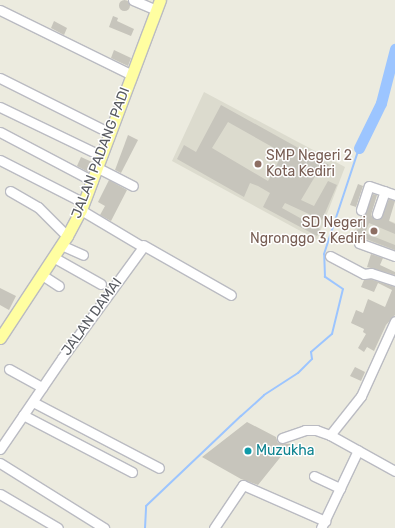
<!DOCTYPE html>
<html>
<head>
<meta charset="utf-8">
<style>
	body { margin:0 }
	#map { position:relative; width:395px; height:528px; overflow:hidden; background:#ecebdf; font-family:Rubik,sans-serif }
	div>[style] { position:absolute }
	.education>* { inset:0; background:#dcdbce }
	.stream>* { height:2px; margin:-1px; padding:0 1px; transform-origin:1px; border-radius:1px; background:#9cc5ff }
	.river>* { height:11px; margin:-5.5px; padding:0 5.5px; transform-origin:5.5px; border-radius:5.5px; background:#9cc5ff }
	.building>* { inset:0; background:#c7c5bc }
	.round { border-radius:50% }
	.roads { filter:drop-shadow(1px 0 #babbc2) drop-shadow(-1px 0 #babbc2) drop-shadow(0 1px #babbc2) drop-shadow(0 -1px #babbc2) }
	.minor>* { height:9px; margin:-4.5px; padding:0 4.5px; transform-origin:4.5px; border-radius:4.5px; background:#fff }
	.major>* { height:11px; margin:-5.5px; padding:0 5.5px; transform-origin:5.5px; border-radius:5.5px; background:#fffea1 }
	.dots>* { width:11px; height:11px; translate:-50% -50%; box-sizing:border-box; border:2px solid #fff; border-radius:50% }
	span { translate:-50% -50%; white-space:nowrap; text-align:center; line-height:1.15; -webkit-text-stroke:3px #fff; paint-order:stroke }
	.street-label { font-size:14px; color:#585b61 }
	.education-label { font-size:14px; color:#785e54 }
	.left { translate:0 -50%; text-align:left }
	.right { translate:-100% -50%; text-align:right }
	.culture-label { font-size:14px; color:#0d838f }
</style>
</head>
<body>
<div id="map">
	<div class="education">
		<div style="clip-path:polygon(204px 92px,345px 167px,317px 240px,172px 161px)"></div>
		<div style="clip-path:polygon(363px 210px,395px 223px,395px 259px,350px 240px)"></div>
	</div>
	<div class="stream">
		<div style="left:145px;top:528px;width:22px;rotate:-87deg"></div>
		<div style="left:146px;top:506px;width:131px;rotate:-43.5deg"></div>
		<div style="left:241px;top:416px;width:31px;rotate:-42deg"></div>
		<div style="left:264px;top:395px;width:40px;rotate:-32.9deg"></div>
		<div style="left:298px;top:373px;width:20px;rotate:-45deg"></div>
		<div style="left:312px;top:359px;width:7px;rotate:-98deg"></div>
		<div style="left:311px;top:352px;width:28px;rotate:-41deg"></div>
		<div style="left:332px;top:334px;width:46px;rotate:-76.3deg"></div>
		<div style="left:343px;top:289px;width:22px;rotate:-146deg"></div>
		<div style="left:325px;top:277px;width:23px;rotate:-92deg"></div>
		<div style="left:324px;top:254px;width:112px;rotate:-71.7deg"></div>
	</div>
	<div class="river">
		<div style="left:359px;top:148px;width:50px;rotate:-63.9deg"></div>
		<div style="left:381px;top:103px;width:56px;rotate:-75.5deg"></div>
	</div>
	<div class="building">
		<div class="round" style="left:118.5px;top:-0.5px;width:11px;height:11px"></div>
		<div style="clip-path:polygon(113px 16px,118px 18px,117px 21px,134px 29px,131px 36px,109px 27px)"></div>
		<div style="clip-path:polygon(54px 21px,67px 28px,64px 35px,51px 28px)"></div>
		<div style="clip-path:polygon(114px 50px,131px 58px,128px 66px,111px 58px)"></div>
		<div style="clip-path:polygon(evenodd,221px 105px,329px 165px,323px 176px,317px 173px,301px 200px,314px 206px,328px 181px,337px 185px,322px 220px,285px 203px,282px 208px,320px 229px,317px 236px,263px 207px,270px 193px,258px 186px,250px 183px,244px 197px,177px 159px,184px 145px,196px 152px,221px 105px,228px 122px,283px 153px,268px 181px,212px 148px,228px 122px)"></div>
		<div style="clip-path:polygon(128px 135px,138px 140px,121px 173px,115px 170px)"></div>
		<div style="clip-path:polygon(81px 157px,92px 162px,88px 172px,77px 166px)"></div>
		<div style="clip-path:polygon(109px 180px,127px 190px,111px 221px,100px 215px,105px 206px,98px 202px)"></div>
		<div style="clip-path:polygon(358px 184px,363px 186px,356px 207px,350px 205px)"></div>
		<div style="clip-path:polygon(373px 194px,377px 195px,371px 215px,375px 220px,382px 216px,389px 199px,395px 201px,389px 221px,395px 224px,395px 234px,369px 223px,365px 233px,395px 245px,395px 250px,361px 237px,354px 237px)"></div>
		<div style="clip-path:polygon(371px 254px,383px 258px,380px 265px,395px 272px,395px 275px,367px 267px)"></div>
		<div style="clip-path:polygon(370px 279px,395px 287px,395px 315px,386px 325px,374px 351px,367px 347px,364px 352px,358px 348px,366px 334px,363px 332px,364px 329px,351px 323px,356px 310px,363px 313px,368px 299px,385px 307px,392px 290px,378px 283px,374px 292px,361px 287px,364px 280px)"></div>
		<div style="clip-path:polygon(0 288px,16px 296px,9px 310px,0 305px)"></div>
		<div style="clip-path:polygon(355px 367px,365px 372px,361px 381px,350px 376px)"></div>
		<div style="clip-path:polygon(247px 422px,276px 437px,278px 443px,291px 444px,258px 485px,241px 479px,202px 457px)"></div>
	</div>
	<div class="roads">
		<div class="minor">
			<div style="left:133px;top:0;width:25px;rotate:23deg"></div>
			<div style="left:0;top:10px;width:147px;rotate:26.2deg"></div>
			<div style="left:0;top:78px;width:123px;rotate:26.6deg"></div>
			<div style="left:0;top:107px;width:113px;rotate:25.7deg"></div>
			<div style="left:0;top:132px;width:105px;rotate:27.8deg"></div>
			<div style="left:0;top:160px;width:94px;rotate:27.1deg"></div>
			<div style="left:98px;top:168px;width:39px;rotate:27deg"></div>
			<div style="left:10px;top:191px;width:32px;rotate:30deg"></div>
			<div style="left:38px;top:207px;width:41px;rotate:45deg"></div>
			<div style="left:361px;top:210px;width:25px;rotate:-72deg"></div>
			<div style="left:369px;top:186px;width:28px;rotate:19deg"></div>
			<div style="left:377px;top:214px;width:24px;rotate:-71deg"></div>
			<div style="left:359px;top:243px;width:38px;rotate:20deg"></div>
			<div style="left:61px;top:245px;width:24px;rotate:24deg"></div>
			<div style="left:143px;top:245px;width:101px;rotate:29.6deg"></div>
			<div style="left:330px;top:256px;width:38px;rotate:28deg"></div>
			<div style="left:364px;top:274px;width:7px;rotate:-8deg"></div>
			<div style="left:371px;top:273px;width:25px;rotate:18deg"></div>
			<div style="left:53px;top:257px;width:55px;rotate:29.4deg"></div>
			<div style="left:42px;top:275px;width:20px;rotate:33deg"></div>
			<div style="left:9px;top:369px;width:38px;rotate:29deg"></div>
			<div style="left:33px;top:402px;width:142px;rotate:27.6deg"></div>
			<div style="left:23px;top:415px;width:123px;rotate:27.6deg"></div>
			<div style="left:330px;top:435px;width:50px;rotate:-51.5deg"></div>
			<div style="left:361px;top:396px;width:82px;rotate:-65.6deg"></div>
			<div style="left:282px;top:438px;width:24px;rotate:-19deg"></div>
			<div style="left:305px;top:430px;width:11px"></div>
			<div style="left:316px;top:430px;width:15px;rotate:20deg"></div>
			<div style="left:330px;top:435px;width:74px;rotate:29deg"></div>
			<div style="left:0;top:449px;width:110px;rotate:-55.7deg"></div>
			<div style="left:62px;top:358px;width:137px;rotate:-53.9deg"></div>
			<div style="left:143px;top:247px;width:72px;rotate:-149.2deg"></div>
			<div style="left:0;top:463px;width:123px;rotate:32deg"></div>
			<div style="left:314px;top:476px;width:29px;rotate:25deg"></div>
			<div style="left:0;top:494px;width:67px;rotate:30.4deg"></div>
			<div style="left:214px;top:528px;width:52px;rotate:-56deg"></div>
			<div style="left:243px;top:485px;width:90px;rotate:23.7deg"></div>
			<div style="left:321px;top:528px;width:86px;rotate:-64.6deg"></div>
		</div>
		<div class="major">
			<div style="left:0;top:338px;width:122px;rotate:-56.7deg"></div>
			<div style="left:67px;top:236px;width:30px;rotate:-62deg"></div>
			<div style="left:81px;top:210px;width:224px;rotate:-69.4deg"></div>
		</div>
	</div>
	<div class="dots">
		<div style="left:258px;top:164px;background:#8d6e63"></div>
		<div style="left:374px;top:231px;background:#8d6e63"></div>
		<div style="left:248px;top:451px;background:#0f9aa8"></div>
	</div>
	<div class="street-label">
		<span style="left:101px;top:153px;rotate:-69deg">JALAN PADANG PADI</span>
		<span style="left:92px;top:317px;rotate:-54deg">JALAN DAMAI</span>
	</div>
	<div class="education-label">
		<span class="left" style="left:266px;top:164px">SMP Negeri 2<br>Kota Kediri</span>
		<span class="right" style="left:366px;top:231px">SD Negeri<br>Ngronggo 3 Kediri</span>
	</div>
	<div class="culture-label">
		<span class="left" style="left:256px;top:451px">Muzukha</span>
	</div>
</div>
</body>
</html>
